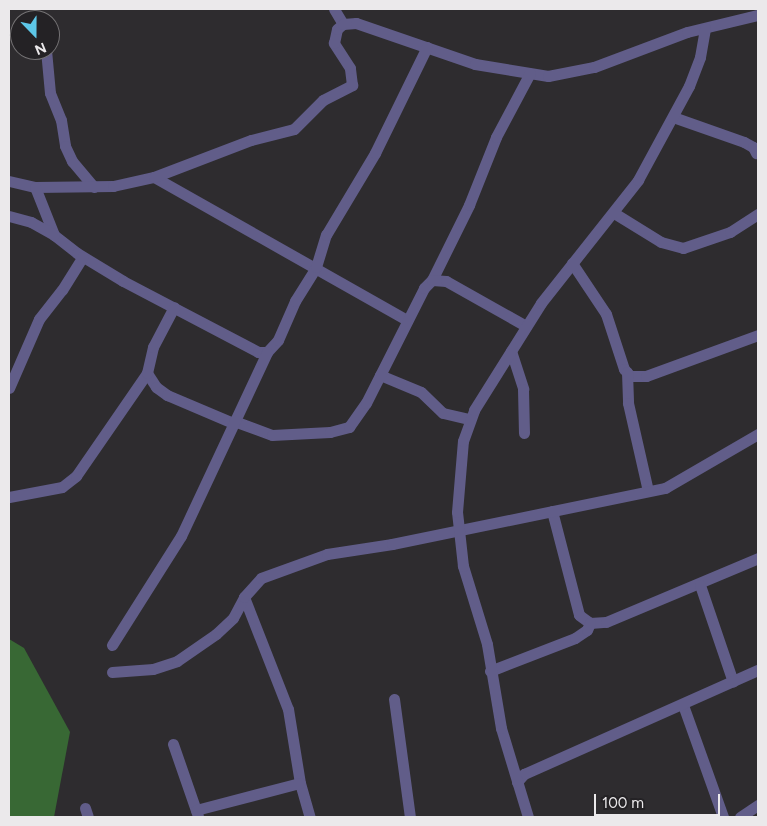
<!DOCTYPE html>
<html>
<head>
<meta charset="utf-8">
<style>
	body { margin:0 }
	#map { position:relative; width:767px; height:826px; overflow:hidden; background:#2e2c2f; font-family:Figtree,sans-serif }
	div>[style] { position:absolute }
	.forest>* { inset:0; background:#386834 }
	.minor>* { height:11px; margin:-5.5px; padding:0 5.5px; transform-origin:5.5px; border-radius:5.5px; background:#615d89 }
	span { translate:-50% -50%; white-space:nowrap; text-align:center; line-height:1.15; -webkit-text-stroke:5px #242225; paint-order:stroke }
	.frame { position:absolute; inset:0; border:10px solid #ebe9eb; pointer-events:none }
	.north { position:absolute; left:10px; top:10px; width:50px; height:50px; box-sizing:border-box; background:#242225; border:1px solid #747274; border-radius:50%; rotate:158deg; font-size:14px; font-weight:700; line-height:20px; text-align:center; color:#ebe9eb }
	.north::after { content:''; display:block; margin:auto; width:18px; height:22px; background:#5dc7e8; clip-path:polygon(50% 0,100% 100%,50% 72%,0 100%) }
	.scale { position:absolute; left:594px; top:794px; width:126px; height:22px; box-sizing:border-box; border:2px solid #ebe9eb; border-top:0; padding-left:6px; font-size:15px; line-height:18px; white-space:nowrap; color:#ebe9eb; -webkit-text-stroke:4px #242225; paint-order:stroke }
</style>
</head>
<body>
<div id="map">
	<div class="forest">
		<div style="clip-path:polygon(9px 639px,24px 648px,70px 732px,54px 817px,9px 817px)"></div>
	</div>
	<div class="minor">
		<div style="left:334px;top:9px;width:17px;rotate:59deg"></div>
		<div style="left:46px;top:50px;width:43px;rotate:84.7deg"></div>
		<div style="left:50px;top:93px;width:29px;rotate:68deg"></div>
		<div style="left:61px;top:120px;width:26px;rotate:81deg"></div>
		<div style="left:65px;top:146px;width:17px;rotate:65deg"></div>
		<div style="left:72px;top:161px;width:34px;rotate:50deg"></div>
		<div style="left:673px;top:117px;width:75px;rotate:19.4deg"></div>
		<div style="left:744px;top:142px;width:10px;rotate:29deg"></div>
		<div style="left:753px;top:147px;width:7px;rotate:63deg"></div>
		<div style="left:154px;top:177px;width:291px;rotate:29.5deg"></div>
		<div style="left:9px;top:181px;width:27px;rotate:13deg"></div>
		<div style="left:35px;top:187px;width:78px;rotate:-0.7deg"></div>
		<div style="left:113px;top:186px;width:42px;rotate:-12.4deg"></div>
		<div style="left:154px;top:177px;width:104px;rotate:-20.9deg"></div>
		<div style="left:251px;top:140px;width:44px;rotate:-14.3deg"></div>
		<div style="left:294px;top:129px;width:41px;rotate:-45deg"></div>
		<div style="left:323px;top:100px;width:33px;rotate:-27deg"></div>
		<div style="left:352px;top:85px;width:17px;rotate:-97deg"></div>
		<div style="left:350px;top:68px;width:30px;rotate:-123deg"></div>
		<div style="left:334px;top:43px;width:14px;rotate:-78deg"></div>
		<div style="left:337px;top:29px;width:8px;rotate:-40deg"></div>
		<div style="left:343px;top:24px;width:13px;rotate:-4deg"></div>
		<div style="left:356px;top:23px;width:126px;rotate:19deg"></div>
		<div style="left:475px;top:64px;width:74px;rotate:9.3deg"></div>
		<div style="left:548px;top:76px;width:47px;rotate:-11.1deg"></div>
		<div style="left:594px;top:67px;width:99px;rotate:-20.6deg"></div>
		<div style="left:687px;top:32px;width:73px;rotate:-13.5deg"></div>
		<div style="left:35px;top:187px;width:52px;rotate:68.4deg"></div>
		<div style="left:54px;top:235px;width:29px;rotate:38deg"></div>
		<div style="left:77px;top:253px;width:54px;rotate:31.3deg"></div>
		<div style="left:123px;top:281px;width:153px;rotate:27.7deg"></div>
		<div style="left:258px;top:352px;width:9px"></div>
		<div style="left:267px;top:352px;width:16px;rotate:-47deg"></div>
		<div style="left:278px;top:340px;width:43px;rotate:-66.4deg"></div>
		<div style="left:295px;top:301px;width:40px;rotate:-58deg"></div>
		<div style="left:316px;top:267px;width:34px;rotate:-73deg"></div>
		<div style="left:326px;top:235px;width:96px;rotate:-59.1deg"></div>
		<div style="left:375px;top:153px;width:118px;rotate:-63.9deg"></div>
		<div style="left:614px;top:213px;width:55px;rotate:31.7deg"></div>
		<div style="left:661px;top:242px;width:23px;rotate:15deg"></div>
		<div style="left:683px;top:248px;width:50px;rotate:-18.8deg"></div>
		<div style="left:730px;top:232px;width:33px;rotate:-33deg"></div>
		<div style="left:9px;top:216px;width:23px;rotate:15deg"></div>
		<div style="left:31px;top:222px;width:26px;rotate:29deg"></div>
		<div style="left:572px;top:263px;width:61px;rotate:56.3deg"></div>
		<div style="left:606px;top:314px;width:58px;rotate:71.9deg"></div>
		<div style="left:624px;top:369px;width:9px;rotate:49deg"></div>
		<div style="left:630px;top:376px;width:16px"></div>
		<div style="left:646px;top:376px;width:119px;rotate:-20.1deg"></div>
		<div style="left:432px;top:280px;width:84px;rotate:-63.7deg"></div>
		<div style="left:469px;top:205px;width:73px;rotate:-68.3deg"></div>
		<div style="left:496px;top:137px;width:72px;rotate:-62deg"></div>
		<div style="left:511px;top:351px;width:40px;rotate:72deg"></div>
		<div style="left:523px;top:389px;width:44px;rotate:88.7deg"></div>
		<div style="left:627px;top:372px;width:31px;rotate:88deg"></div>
		<div style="left:628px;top:403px;width:90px;rotate:77.2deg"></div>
		<div style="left:147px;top:373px;width:17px;rotate:57deg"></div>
		<div style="left:156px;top:387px;width:14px;rotate:36deg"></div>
		<div style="left:167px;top:395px;width:72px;rotate:23deg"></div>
		<div style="left:380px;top:375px;width:44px;rotate:22.5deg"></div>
		<div style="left:421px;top:392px;width:30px;rotate:44deg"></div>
		<div style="left:443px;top:413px;width:28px;rotate:13deg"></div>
		<div style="left:9px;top:388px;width:75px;rotate:-66.5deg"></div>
		<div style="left:39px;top:319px;width:37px;rotate:-52deg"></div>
		<div style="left:62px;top:290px;width:39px;rotate:-58deg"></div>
		<div style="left:234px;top:421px;width:40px;rotate:20.2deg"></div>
		<div style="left:272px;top:435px;width:58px;rotate:-3deg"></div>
		<div style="left:330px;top:432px;width:20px;rotate:-15deg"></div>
		<div style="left:349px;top:427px;width:29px;rotate:-55deg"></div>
		<div style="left:366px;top:403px;width:129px;rotate:-63.2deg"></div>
		<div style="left:424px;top:288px;width:11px;rotate:-45deg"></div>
		<div style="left:432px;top:280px;width:14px;rotate:4deg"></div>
		<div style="left:446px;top:281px;width:92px;rotate:29.4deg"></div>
		<div style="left:9px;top:497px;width:54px;rotate:-10.7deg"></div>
		<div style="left:62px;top:487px;width:18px;rotate:-38deg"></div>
		<div style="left:76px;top:476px;width:125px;rotate:-55.4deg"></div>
		<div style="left:147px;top:373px;width:27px;rotate:-77deg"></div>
		<div style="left:153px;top:347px;width:45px;rotate:-62.3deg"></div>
		<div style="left:552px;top:511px;width:107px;rotate:75.4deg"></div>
		<div style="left:579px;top:615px;width:14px;rotate:36deg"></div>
		<div style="left:590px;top:623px;width:16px;rotate:-4deg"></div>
		<div style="left:606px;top:622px;width:165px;rotate:-22.8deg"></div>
		<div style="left:700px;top:585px;width:102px;rotate:71.2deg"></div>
		<div style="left:244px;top:597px;width:120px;rotate:68.6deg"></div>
		<div style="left:288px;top:709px;width:75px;rotate:80.8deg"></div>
		<div style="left:300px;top:783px;width:35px;rotate:74deg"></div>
		<div style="left:112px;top:645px;width:129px;rotate:-57.7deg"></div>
		<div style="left:181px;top:536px;width:203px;rotate:-64.9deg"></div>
		<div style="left:490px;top:671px;width:91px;rotate:-21.2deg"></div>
		<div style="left:575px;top:638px;width:14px;rotate:-34deg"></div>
		<div style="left:587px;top:630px;width:8px;rotate:-67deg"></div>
		<div style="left:112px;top:672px;width:41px;rotate:-4.2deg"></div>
		<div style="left:153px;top:669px;width:25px;rotate:-18deg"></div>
		<div style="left:177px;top:661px;width:47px;rotate:-34.7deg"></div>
		<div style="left:216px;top:634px;width:23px;rotate:-43deg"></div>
		<div style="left:233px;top:618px;width:24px;rotate:-62deg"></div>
		<div style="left:244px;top:597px;width:25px;rotate:-48deg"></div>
		<div style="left:261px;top:578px;width:70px;rotate:-20deg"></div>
		<div style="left:327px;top:554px;width:66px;rotate:-8.7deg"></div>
		<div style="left:392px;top:544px;width:279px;rotate:-11.6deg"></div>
		<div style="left:665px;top:488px;width:108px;rotate:-30.1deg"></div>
		<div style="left:394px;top:699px;width:119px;rotate:82.3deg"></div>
		<div style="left:683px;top:705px;width:119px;rotate:70.3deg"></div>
		<div style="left:173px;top:744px;width:76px;rotate:70.9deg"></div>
		<div style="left:517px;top:782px;width:11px;rotate:-49deg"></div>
		<div style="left:524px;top:774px;width:256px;rotate:-24deg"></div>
		<div style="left:85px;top:808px;width:9px;rotate:72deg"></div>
		<div style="left:196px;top:810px;width:107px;rotate:-14.6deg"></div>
		<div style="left:528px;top:817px;width:93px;rotate:-106.9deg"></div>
		<div style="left:501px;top:728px;width:85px;rotate:-99.5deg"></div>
		<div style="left:487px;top:644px;width:82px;rotate:-107.1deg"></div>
		<div style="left:463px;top:566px;width:54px;rotate:-96.3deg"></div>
		<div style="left:457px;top:512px;width:71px;rotate:-85.2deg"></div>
		<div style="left:463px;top:441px;width:33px;rotate:-70deg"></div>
		<div style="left:474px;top:410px;width:126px;rotate:-57.9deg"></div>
		<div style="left:541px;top:303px;width:157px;rotate:-51.7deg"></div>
		<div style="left:638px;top:180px;width:107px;rotate:-61.5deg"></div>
		<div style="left:689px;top:86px;width:31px;rotate:-69deg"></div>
		<div style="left:700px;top:57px;width:29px;rotate:-80deg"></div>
		<div style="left:740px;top:817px;width:22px;rotate:-34deg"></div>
	</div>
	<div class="frame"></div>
	<div class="north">N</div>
	<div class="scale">100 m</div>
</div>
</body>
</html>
